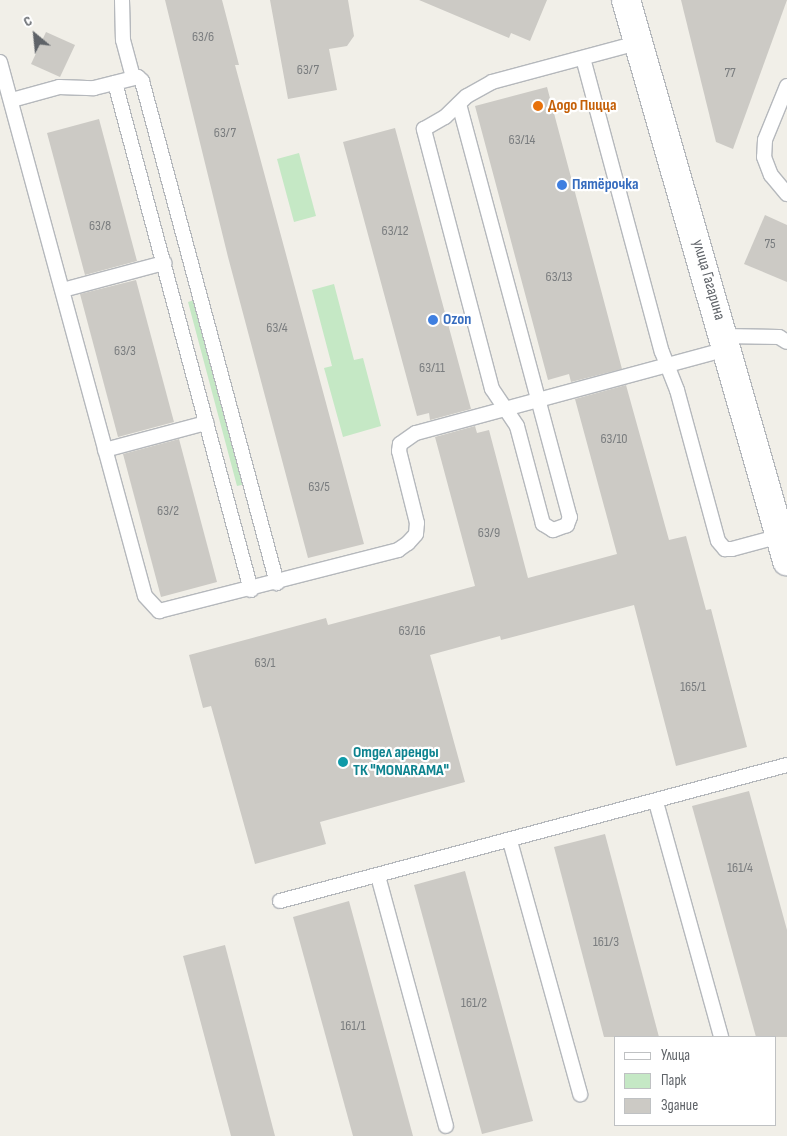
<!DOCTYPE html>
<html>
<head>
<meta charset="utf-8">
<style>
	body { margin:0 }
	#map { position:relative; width:787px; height:1136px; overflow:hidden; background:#f1efe8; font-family:"Sofia Sans Condensed",sans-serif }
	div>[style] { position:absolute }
	.green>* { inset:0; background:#c5e8c5 }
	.building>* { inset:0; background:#cccac5 }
	.roads { filter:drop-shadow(1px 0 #b5b8bc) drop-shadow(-1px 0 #b5b8bc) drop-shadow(0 1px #b5b8bc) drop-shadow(0 -1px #b5b8bc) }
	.lane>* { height:14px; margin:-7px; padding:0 7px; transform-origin:7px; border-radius:7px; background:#fff }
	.secondary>* { height:28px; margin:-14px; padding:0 14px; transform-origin:14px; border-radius:14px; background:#fff }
	.dots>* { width:14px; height:14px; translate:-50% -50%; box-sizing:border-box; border:2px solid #fff; border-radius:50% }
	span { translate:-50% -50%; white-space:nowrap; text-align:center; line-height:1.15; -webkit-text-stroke:4.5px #fff; paint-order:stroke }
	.number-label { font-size:14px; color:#7a7d7f }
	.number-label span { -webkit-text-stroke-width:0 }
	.food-label { font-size:16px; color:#c56008; font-weight:700 }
	.left { translate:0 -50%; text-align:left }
	.shop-label { font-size:16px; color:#366cbe; font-weight:700 }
	.street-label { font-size:16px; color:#5f6368 }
	.culture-label { font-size:16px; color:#0d838f; font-weight:700 }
	.legend { position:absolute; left:614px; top:1036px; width:162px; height:90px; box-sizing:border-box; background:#fff; border:1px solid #bfc1c3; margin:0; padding:6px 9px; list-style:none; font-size:15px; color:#5f6368 }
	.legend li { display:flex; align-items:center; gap:10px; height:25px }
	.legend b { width:25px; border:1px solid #bfc1c3 }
	.north { position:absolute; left:10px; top:10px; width:50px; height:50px; -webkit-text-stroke:4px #fff; paint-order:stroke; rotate:332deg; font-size:14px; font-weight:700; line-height:20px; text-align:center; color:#5f6368 }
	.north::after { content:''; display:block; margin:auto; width:18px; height:22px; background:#5f6368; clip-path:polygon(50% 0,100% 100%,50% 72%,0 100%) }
</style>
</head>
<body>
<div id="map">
	<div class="green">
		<div style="clip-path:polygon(299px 153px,316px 216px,294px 222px,277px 159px)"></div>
		<div style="clip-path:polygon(334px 284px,354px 360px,363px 358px,381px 426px,343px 437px,324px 368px,332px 366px,312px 290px)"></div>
		<div style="clip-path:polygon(197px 299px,246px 484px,237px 486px,188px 302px)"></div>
	</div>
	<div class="building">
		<div style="clip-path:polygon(165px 0,222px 0,239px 65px,235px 65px,364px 544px,308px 558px,228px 257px)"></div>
		<div style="clip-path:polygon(270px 0,348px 0,354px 36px,347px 46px,329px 49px,337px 90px,288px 99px)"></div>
		<div style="clip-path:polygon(419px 0,547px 0,530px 41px,511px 33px,509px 38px)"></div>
		<div style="clip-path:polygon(681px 0,787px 0,733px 149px,716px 142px)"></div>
		<div style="clip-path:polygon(46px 32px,75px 45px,60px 77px,31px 64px)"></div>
		<div style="clip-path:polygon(547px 87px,622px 369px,571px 382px,569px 374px,548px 380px,475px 106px)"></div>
		<div style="clip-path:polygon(99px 119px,137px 261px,85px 275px,47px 133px)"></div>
		<div style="clip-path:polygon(395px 128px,471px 409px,430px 420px,429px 413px,417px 416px,343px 142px)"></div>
		<div style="clip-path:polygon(765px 215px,787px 225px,787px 282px,744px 264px)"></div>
		<div style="clip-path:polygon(136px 280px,174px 422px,118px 437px,80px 294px)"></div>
		<div style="clip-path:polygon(626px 385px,669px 540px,686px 536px,706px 610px,711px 609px,747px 747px,676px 766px,634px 605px,501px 640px,500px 636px,430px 655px,465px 782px,320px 822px,326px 844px,255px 864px,211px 706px,203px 708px,189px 655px,326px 618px,328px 625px,475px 586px,435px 437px,475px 426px,477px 433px,489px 430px,528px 578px,617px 554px,575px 399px)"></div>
		<div style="clip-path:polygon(179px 439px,217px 582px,161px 597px,123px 454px)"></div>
		<div style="clip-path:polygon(749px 791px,787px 930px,787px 1037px,756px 1037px,692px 806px)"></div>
		<div style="clip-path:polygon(605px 834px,659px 1037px,604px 1037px,554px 847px)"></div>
		<div style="clip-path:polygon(465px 871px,533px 1121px,482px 1134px,414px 885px)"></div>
		<div style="clip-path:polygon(349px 901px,413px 1136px,353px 1136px,293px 917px)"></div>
		<div style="clip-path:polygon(225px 945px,275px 1136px,231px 1136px,183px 956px)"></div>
	</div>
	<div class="roads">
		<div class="lane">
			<div style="left:122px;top:0;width:40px;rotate:88.6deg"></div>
			<div style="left:123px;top:40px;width:39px;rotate:75deg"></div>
			<div style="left:583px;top:58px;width:304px;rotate:75deg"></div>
			<div style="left:662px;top:352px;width:41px;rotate:68.5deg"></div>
			<div style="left:677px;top:390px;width:156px;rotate:74.8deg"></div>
			<div style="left:718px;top:541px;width:11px;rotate:49deg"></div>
			<div style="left:725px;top:549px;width:7px"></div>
			<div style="left:732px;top:549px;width:50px;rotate:-15.2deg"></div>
			<div style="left:0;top:62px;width:553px;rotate:74.81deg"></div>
			<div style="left:145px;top:596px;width:21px;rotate:47deg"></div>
			<div style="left:159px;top:611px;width:247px;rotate:-14.3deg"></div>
			<div style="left:398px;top:550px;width:12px;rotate:-35deg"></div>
			<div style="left:408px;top:543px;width:12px;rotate:-48deg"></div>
			<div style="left:416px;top:534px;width:11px;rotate:-85deg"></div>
			<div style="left:417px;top:523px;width:74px;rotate:-104deg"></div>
			<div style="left:399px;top:451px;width:7px;rotate:-82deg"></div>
			<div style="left:400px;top:444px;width:19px;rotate:-35deg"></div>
			<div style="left:416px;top:433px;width:323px;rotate:-15.1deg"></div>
			<div style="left:115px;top:83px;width:525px;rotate:74.98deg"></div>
			<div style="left:787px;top:86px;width:58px;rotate:112.2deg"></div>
			<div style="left:765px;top:140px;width:17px;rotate:93deg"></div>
			<div style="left:764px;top:157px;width:19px;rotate:69deg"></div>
			<div style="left:771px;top:175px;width:25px;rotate:50deg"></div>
			<div style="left:12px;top:100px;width:49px;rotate:-15.5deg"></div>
			<div style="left:59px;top:87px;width:35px;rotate:2deg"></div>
			<div style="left:94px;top:88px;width:45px;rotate:-14deg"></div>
			<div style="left:138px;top:77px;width:6px;rotate:45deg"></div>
			<div style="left:142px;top:81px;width:520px;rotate:74.95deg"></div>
			<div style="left:459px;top:104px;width:428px;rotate:75deg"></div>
			<div style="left:570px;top:517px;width:9px;rotate:111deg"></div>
			<div style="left:567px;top:525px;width:15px;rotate:160deg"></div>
			<div style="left:553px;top:530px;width:12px;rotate:-149deg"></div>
			<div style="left:543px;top:524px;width:101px;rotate:-104.9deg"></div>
			<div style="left:517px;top:426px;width:45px;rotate:-124deg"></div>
			<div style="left:492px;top:389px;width:269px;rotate:-104.7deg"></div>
			<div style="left:424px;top:129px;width:24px;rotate:-30deg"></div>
			<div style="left:445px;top:117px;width:30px;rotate:-44deg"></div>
			<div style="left:467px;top:96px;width:29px;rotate:-29deg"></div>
			<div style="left:492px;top:82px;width:151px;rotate:-15deg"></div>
			<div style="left:63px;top:290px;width:105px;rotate:-15deg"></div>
			<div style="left:724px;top:336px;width:55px;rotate:1deg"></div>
			<div style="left:779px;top:337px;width:9px;rotate:32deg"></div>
			<div style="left:105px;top:450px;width:105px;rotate:-15deg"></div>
			<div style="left:656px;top:802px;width:244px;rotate:74.5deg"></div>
			<div style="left:510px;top:841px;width:263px;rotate:74.5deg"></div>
			<div style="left:378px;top:876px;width:259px;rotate:74.8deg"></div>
			<div style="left:280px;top:901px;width:525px;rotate:-15.02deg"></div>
		</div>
		<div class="secondary">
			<div style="left:626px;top:0;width:584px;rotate:73.99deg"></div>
		</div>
	</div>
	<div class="dots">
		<div style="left:538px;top:106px;background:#e8710a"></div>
		<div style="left:562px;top:185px;background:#3f7fe0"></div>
		<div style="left:433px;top:320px;background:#3f7fe0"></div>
		<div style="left:343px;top:762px;background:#0f9aa8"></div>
	</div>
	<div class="number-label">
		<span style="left:203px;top:37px">63/6</span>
		<span style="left:308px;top:70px">63/7</span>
		<span style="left:730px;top:73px">77</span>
		<span style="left:225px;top:133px">63/7</span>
		<span style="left:522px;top:140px">63/14</span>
		<span style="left:100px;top:226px">63/8</span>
		<span style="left:395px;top:231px">63/12</span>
		<span style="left:770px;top:244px">75</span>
		<span style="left:559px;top:277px">63/13</span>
		<span style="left:277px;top:328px">63/4</span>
		<span style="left:125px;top:351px">63/3</span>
		<span style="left:432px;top:368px">63/11</span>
		<span style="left:614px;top:439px">63/10</span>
		<span style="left:319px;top:487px">63/5</span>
		<span style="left:168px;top:511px">63/2</span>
		<span style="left:489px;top:533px">63/9</span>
		<span style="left:412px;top:631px">63/16</span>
		<span style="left:265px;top:663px">63/1</span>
		<span style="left:693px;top:687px">165/1</span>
		<span style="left:740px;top:868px">161/4</span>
		<span style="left:606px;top:942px">161/3</span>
		<span style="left:474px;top:1003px">161/2</span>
		<span style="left:353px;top:1026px">161/1</span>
	</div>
	<div class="food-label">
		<span class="left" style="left:548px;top:106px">Додо Пицца</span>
	</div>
	<div class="shop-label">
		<span class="left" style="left:572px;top:185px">Пятёрочка</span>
		<span class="left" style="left:443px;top:320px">Ozon</span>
	</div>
	<div class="street-label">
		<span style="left:708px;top:280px;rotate:74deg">улица Гагарина</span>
	</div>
	<div class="culture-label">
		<span class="left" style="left:353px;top:762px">Отдел аренды<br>ТК "MONARAMA"</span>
	</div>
	<ul class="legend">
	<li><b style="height:6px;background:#fff"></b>Улица</li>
	<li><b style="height:14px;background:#c5e8c5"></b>Парк</li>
	<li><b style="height:14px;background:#cccac5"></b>Здание</li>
	</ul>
	<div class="north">С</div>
</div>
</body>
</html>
